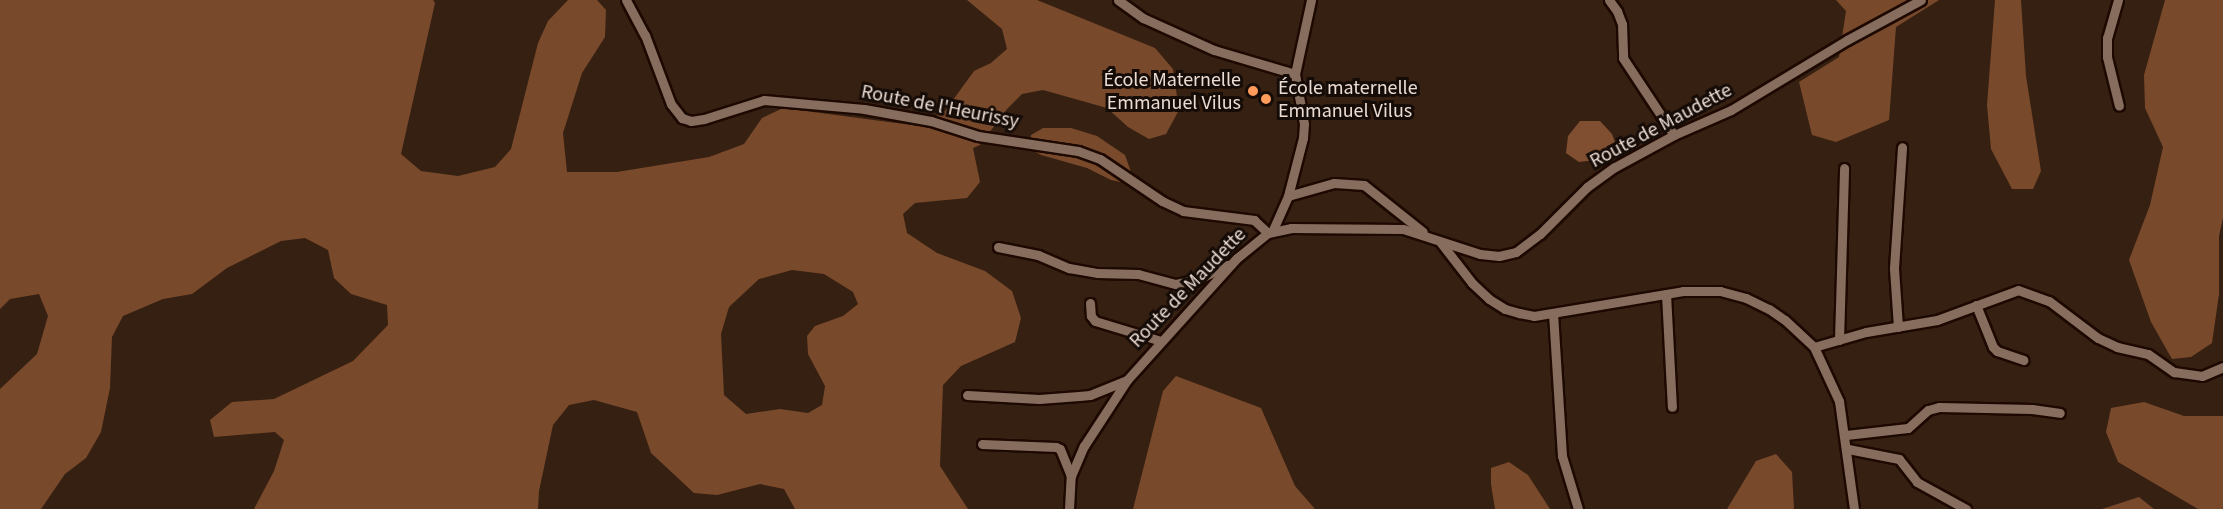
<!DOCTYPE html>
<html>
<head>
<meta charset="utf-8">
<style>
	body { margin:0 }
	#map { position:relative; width:2223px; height:509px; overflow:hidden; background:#362012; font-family:"Source Sans 3",sans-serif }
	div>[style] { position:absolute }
	.forest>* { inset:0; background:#79492b }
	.water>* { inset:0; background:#804f31 }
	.roads { filter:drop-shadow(2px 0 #1d0901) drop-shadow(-2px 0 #1d0901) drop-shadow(0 2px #1d0901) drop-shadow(0 -2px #1d0901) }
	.minor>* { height:9px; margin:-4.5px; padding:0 4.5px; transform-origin:4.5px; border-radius:4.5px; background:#876d5d }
	.dots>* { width:16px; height:16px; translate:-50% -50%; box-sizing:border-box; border:3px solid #160c07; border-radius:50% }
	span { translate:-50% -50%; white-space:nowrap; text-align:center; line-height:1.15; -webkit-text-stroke:6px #160c07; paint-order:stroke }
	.poi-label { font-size:20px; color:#ebdcd3 }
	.right { translate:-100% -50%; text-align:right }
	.left { translate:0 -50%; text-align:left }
	.street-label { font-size:20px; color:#ebdcd3 }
</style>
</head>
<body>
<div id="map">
	<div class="forest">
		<div style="clip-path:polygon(evenodd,0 0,433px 0,435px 3px,401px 154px,421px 171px,458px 176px,495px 167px,511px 149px,538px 43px,548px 21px,568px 0,597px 0,606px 10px,605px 37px,582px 73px,563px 133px,567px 172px,617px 172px,709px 157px,744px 144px,762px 118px,783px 108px,919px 126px,945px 111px,974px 71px,991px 63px,1007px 49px,1002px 29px,967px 0,1037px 0,1155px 48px,1173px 69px,1179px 110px,1166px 134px,1149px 139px,1128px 127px,1107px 108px,1043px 90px,1022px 94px,1007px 109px,980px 145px,973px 148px,980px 182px,967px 198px,915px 203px,903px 214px,907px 233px,937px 253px,985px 271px,1012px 291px,1021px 318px,1015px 342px,961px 366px,943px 385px,940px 466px,968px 509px,795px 509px,784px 489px,760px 484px,717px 495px,694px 493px,651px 453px,637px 412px,594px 400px,569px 405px,553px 425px,539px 491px,538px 509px,254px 509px,274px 471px,284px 440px,275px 432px,214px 437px,210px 420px,232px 402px,274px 399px,353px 361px,388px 325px,387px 305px,351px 294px,334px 278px,328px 250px,305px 238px,281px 241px,227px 268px,192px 294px,163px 299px,123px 316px,112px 337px,110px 388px,101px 432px,86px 458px,65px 474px,41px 509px,0 509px,0 389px,37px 354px,48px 316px,39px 294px,10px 299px,0 309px,0 0,792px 270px,824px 274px,853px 292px,858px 304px,843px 316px,815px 326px,807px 336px,808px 354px,825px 386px,822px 405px,808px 413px,780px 409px,746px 414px,724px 395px,721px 334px,729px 307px,759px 279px,792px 270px)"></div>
		<div style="clip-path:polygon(1836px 0,1939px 0,1896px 27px,1889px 120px,1836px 142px,1812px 135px,1799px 82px,1839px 57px,1846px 11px)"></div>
		<div style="clip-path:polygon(1995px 0,2021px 0,2026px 76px,2041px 171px,2033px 189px,2012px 189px,1991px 149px,1987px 105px)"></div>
		<div style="clip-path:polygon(2165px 0,2223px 0,2223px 218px,2219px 236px,2219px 294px,2212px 343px,2191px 357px,2172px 359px,2151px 322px,2129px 260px,2150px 205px,2163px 147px,2145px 108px,2144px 75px)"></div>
		<div style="clip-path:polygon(1043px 128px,1071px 128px,1097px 136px,1125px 155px,1131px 172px,1121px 182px,1111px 180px,1087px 168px,1041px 155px,1028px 147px,1031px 135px)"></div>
		<div style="clip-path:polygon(1176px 376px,1261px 408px,1295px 486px,1315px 509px,1133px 509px,1163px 391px)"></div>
		<div style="clip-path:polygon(2144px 402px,2184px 416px,2223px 416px,2223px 509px,2198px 509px,2118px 462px,2106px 432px,2111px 408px)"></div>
		<div style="clip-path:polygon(1776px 454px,1792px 472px,1794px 509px,1727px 509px,1756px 461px)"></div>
		<div style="clip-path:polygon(1509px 462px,1528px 475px,1550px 509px,1495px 509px,1491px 484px,1491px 468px)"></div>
		<div style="clip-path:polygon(2139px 497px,2154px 509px,2102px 509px)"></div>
	</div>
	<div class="water">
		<div style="clip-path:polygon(1580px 121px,1600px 121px,1612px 134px,1615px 142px,1613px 148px,1604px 159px,1579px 162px,1566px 153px,1568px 136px)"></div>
	</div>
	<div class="roads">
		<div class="minor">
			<div style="left:626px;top:0;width:40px;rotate:62deg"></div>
			<div style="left:645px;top:35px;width:74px;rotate:69.4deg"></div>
			<div style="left:671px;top:104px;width:18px;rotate:52deg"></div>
			<div style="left:682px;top:118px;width:9px;rotate:18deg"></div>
			<div style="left:691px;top:121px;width:13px;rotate:-9deg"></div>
			<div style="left:704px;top:119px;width:63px;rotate:-17.6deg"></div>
			<div style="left:764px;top:100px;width:100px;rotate:5.1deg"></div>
			<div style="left:864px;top:109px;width:68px;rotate:10.2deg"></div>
			<div style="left:931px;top:121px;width:49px;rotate:17.7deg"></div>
			<div style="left:978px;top:136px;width:101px;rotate:8.5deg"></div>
			<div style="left:1078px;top:151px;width:23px;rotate:20deg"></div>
			<div style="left:1100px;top:159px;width:75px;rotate:34.1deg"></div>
			<div style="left:1162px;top:201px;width:23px;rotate:25deg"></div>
			<div style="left:1183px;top:211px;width:72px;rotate:7.2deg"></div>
			<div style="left:1254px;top:220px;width:19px;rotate:43deg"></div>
			<div style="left:1118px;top:0;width:31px;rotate:36deg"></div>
			<div style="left:1143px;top:18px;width:78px;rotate:24.3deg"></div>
			<div style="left:1214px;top:50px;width:84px;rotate:16.5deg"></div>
			<div style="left:1609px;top:0;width:14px;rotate:54deg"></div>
			<div style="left:1617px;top:11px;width:14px;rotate:69deg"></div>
			<div style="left:1622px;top:24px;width:34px;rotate:88deg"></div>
			<div style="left:1623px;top:58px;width:92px;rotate:56.5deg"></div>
			<div style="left:2118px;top:0;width:40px;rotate:106deg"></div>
			<div style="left:2107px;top:38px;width:19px;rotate:90deg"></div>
			<div style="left:2107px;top:57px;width:50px;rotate:76.2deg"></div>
			<div style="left:1288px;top:196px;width:48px;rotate:-15.8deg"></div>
			<div style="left:1334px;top:183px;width:30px;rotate:4deg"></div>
			<div style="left:1364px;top:185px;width:75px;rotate:38.5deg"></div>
			<div style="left:1272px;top:232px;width:39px;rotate:-66deg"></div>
			<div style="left:1288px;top:196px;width:60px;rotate:-75.5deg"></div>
			<div style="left:1303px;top:138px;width:14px;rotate:-86deg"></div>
			<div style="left:1304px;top:124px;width:51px;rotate:-100.2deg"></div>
			<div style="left:1295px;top:74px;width:76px;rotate:-77.8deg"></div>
			<div style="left:1441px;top:243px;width:51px;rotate:52.2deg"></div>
			<div style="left:1472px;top:283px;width:23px;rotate:43deg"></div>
			<div style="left:1489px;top:299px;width:19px;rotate:32deg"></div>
			<div style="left:1505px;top:309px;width:15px;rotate:16deg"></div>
			<div style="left:1519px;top:313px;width:15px;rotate:11deg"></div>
			<div style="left:1534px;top:316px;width:151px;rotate:-9.5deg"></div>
			<div style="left:1683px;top:291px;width:37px"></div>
			<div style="left:1720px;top:291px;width:27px;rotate:15deg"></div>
			<div style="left:1746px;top:298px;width:25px;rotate:26deg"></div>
			<div style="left:1769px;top:309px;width:19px;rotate:35deg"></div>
			<div style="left:1785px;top:320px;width:40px;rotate:43deg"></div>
			<div style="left:1814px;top:347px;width:60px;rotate:65.2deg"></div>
			<div style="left:1839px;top:401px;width:109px;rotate:82.1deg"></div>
			<div style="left:998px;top:247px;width:41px;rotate:11.3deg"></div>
			<div style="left:1038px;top:255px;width:34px;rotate:23deg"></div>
			<div style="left:1069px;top:268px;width:28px;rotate:10deg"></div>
			<div style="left:1097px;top:273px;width:41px;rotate:1.4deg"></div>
			<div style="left:1138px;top:274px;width:39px;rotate:15deg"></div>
			<div style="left:1176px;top:284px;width:26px;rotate:-13deg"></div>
			<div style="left:1201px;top:278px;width:30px;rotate:-26deg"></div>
			<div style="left:1666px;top:294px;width:113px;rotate:87deg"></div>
			<div style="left:1090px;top:303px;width:13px;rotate:86deg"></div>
			<div style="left:1091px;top:316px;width:6px;rotate:51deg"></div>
			<div style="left:1095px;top:321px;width:69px;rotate:16.9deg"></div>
			<div style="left:1976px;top:305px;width:45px;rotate:68deg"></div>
			<div style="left:1993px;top:347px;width:6px;rotate:45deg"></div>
			<div style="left:1997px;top:351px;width:28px;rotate:19deg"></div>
			<div style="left:1553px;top:313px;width:143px;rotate:86.4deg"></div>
			<div style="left:1562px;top:456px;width:55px;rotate:73.2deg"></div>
			<div style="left:1898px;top:327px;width:59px;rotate:-93.9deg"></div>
			<div style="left:1894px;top:268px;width:121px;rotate:-86.2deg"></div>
			<div style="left:1839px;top:340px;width:172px;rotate:-88.3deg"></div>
			<div style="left:1814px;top:347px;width:54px;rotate:-16.1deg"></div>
			<div style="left:1866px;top:332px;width:72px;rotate:-9.6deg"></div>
			<div style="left:1937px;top:320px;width:86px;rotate:-20.3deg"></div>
			<div style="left:2018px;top:290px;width:33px;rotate:20deg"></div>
			<div style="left:2049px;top:301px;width:61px;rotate:37.1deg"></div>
			<div style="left:2098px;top:338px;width:21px;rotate:25deg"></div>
			<div style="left:2117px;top:347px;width:32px;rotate:13deg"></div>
			<div style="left:2148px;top:354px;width:32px;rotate:35deg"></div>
			<div style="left:2174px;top:372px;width:28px;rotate:8deg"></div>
			<div style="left:2202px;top:376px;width:23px;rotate:-23deg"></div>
			<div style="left:967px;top:395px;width:72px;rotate:3.2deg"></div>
			<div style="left:1039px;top:399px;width:40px;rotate:-4.3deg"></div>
			<div style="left:1079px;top:396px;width:11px;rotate:-5deg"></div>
			<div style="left:1090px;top:395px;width:40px;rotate:-22deg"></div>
			<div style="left:1846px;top:435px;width:62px;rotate:-6.4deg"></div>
			<div style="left:1908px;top:428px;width:27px;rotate:-42deg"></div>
			<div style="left:1928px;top:410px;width:11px;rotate:-15deg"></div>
			<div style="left:1939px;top:407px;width:93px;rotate:1.2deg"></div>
			<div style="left:2032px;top:409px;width:28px;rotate:8deg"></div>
			<div style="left:982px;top:444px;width:74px;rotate:2.3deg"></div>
			<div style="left:1056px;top:447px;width:4px;rotate:27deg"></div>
			<div style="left:1060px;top:449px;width:29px;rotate:68deg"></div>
			<div style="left:1848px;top:449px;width:52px;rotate:11.1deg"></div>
			<div style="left:1899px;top:459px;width:29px;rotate:52deg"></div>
			<div style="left:1917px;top:482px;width:56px;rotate:28.9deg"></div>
			<div style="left:1069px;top:509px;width:33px;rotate:-87deg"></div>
			<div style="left:1071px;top:476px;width:33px;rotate:-67deg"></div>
			<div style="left:1084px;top:446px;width:79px;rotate:-56.9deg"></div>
			<div style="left:1127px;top:380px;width:164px;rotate:-48deg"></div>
			<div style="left:1237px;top:258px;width:40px;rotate:-39deg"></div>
			<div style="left:1268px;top:233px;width:24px;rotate:-12deg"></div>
			<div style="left:1291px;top:228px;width:112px;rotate:0.5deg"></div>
			<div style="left:1403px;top:229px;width:81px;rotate:18deg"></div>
			<div style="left:1480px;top:254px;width:19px;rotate:6deg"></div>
			<div style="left:1499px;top:256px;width:17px;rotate:-13deg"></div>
			<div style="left:1516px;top:252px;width:30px;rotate:-37deg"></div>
			<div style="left:1540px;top:234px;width:66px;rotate:-45deg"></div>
			<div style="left:1587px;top:187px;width:34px;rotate:-36deg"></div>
			<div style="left:1615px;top:167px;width:67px;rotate:-28.5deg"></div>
			<div style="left:1674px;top:135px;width:62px;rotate:-23.7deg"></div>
			<div style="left:1731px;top:110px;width:135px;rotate:-31.1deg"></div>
			<div style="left:1847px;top:40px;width:84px;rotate:-28.4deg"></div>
		</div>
	</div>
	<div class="dots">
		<div style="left:1253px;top:91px;background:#ff9b5b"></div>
		<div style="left:1266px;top:99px;background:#ff9b5b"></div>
	</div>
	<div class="poi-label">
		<span class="right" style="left:1241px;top:92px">École Maternelle<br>Emmanuel Vilus</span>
		<span class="left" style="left:1278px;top:100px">École maternelle<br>Emmanuel Vilus</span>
	</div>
	<div class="street-label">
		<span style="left:940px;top:107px;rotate:11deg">Route de l'Heurissy</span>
		<span style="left:1661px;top:126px;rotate:-28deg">Route de Maudette</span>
		<span style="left:1188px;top:288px;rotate:-46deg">Route de Maudette</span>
	</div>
</div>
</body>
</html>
